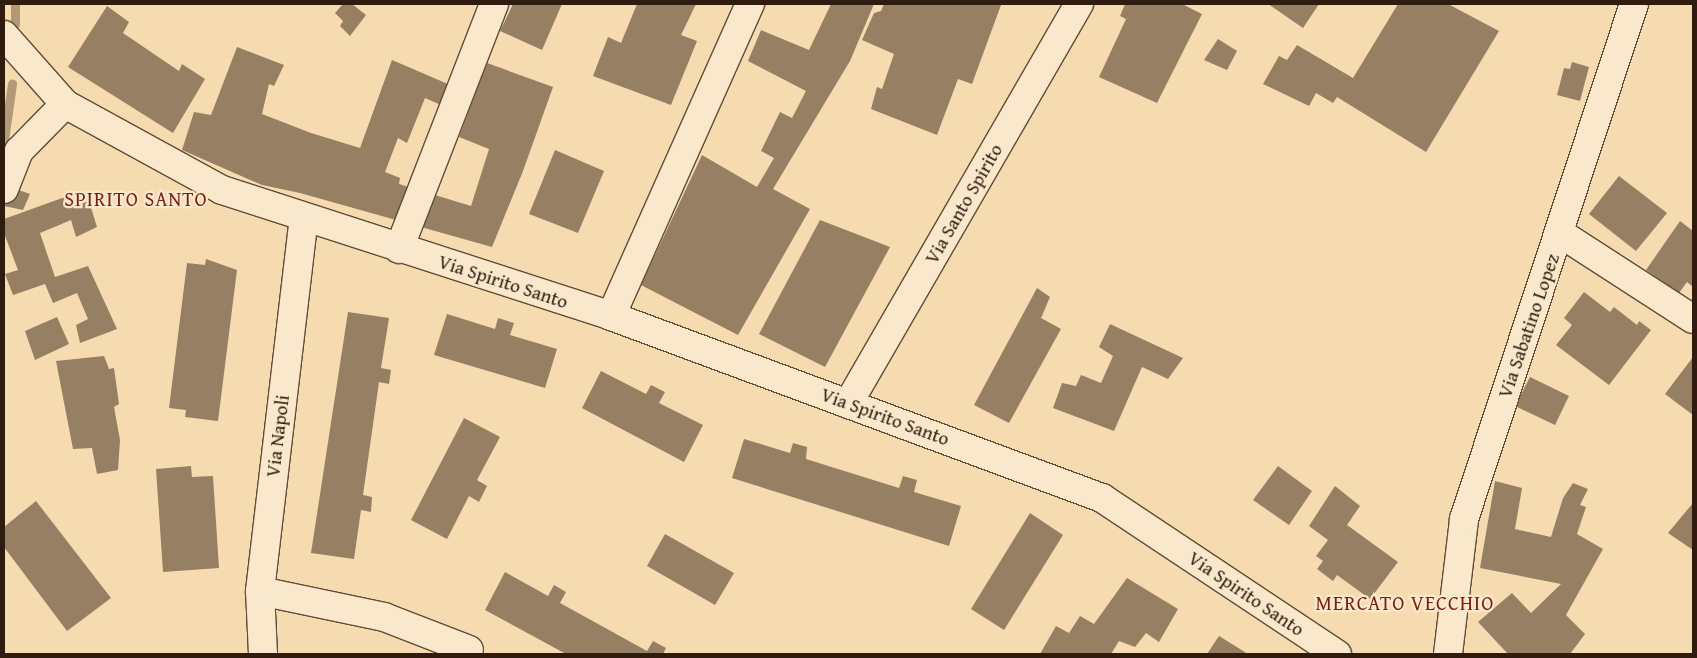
<!DOCTYPE html>
<html>
<head>
<meta charset="utf-8">
<style>
	body { margin:0 }
	#map { position:relative; width:1697px; height:658px; overflow:hidden; background:#f6dbb0; font-family:"Gentium Book Plus",serif }
	div>[style] { position:absolute }
	.stream>* { height:9px; margin:-4.5px; padding:0 4.5px; transform-origin:4.5px; border-radius:4.5px; background:#b29a79 }
	.building>* { inset:0; background:#967f62 }
	.roads { filter:drop-shadow(1px 0 #614c36) drop-shadow(-1px 0 #614c36) drop-shadow(0 1px #614c36) drop-shadow(0 -1px #614c36) }
	.minor>* { height:28px; margin:-14px; padding:0 14px; transform-origin:14px; border-radius:14px; background:#f9e8cc }
	span { translate:-50% -50%; white-space:nowrap; text-align:center; line-height:1.15; -webkit-text-stroke:4.5px #f9e8cc; paint-order:stroke }
	.street-label { font-size:19px; color:#2f1c0e }
	.neighbourhood-label { font-size:20px; color:#7a1f14; letter-spacing:1px }
	.frame { position:absolute; inset:0; border:5px solid #2f1c0e; pointer-events:none }
</style>
</head>
<body>
<div id="map">
	<div class="stream">
		<div style="left:15px;top:24px;width:20px;rotate:-90deg"></div>
		<div style="left:4px;top:140px;width:57px;rotate:-81.9deg"></div>
	</div>
	<div class="building">
		<div style="clip-path:polygon(343px 4px,352px 4px,366px 15px,350px 36px,340px 26px,343px 21px,335px 13px)"></div>
		<div style="clip-path:polygon(513px 4px,562px 4px,542px 50px,500px 31px)"></div>
		<div style="clip-path:polygon(637px 4px,696px 4px,681px 35px,697px 41px,671px 105px,593px 76px,608px 37px,621px 43px)"></div>
		<div style="clip-path:polygon(831px 4px,874px 4px,850px 61px,773px 189px,810px 209px,738px 335px,641px 285px,702px 155px,757px 187px,774px 158px,761px 151px,780px 112px,792px 118px,806px 91px,748px 61px,761px 30px,809px 50px)"></div>
		<div style="clip-path:polygon(884px 4px,1001px 5px,972px 84px,958px 79px,937px 135px,871px 109px,877px 87px,882px 89px,894px 54px,862px 40px,874px 13px,881px 11px)"></div>
		<div style="clip-path:polygon(1125px 4px,1182px 4px,1202px 14px,1157px 103px,1099px 77px,1126px 19px,1120px 16px)"></div>
		<div style="clip-path:polygon(1268px 4px,1319px 4px,1303px 28px)"></div>
		<div style="clip-path:polygon(1398px 4px,1448px 4px,1499px 31px,1426px 152px,1337px 97px,1333px 103px,1316px 93px,1309px 106px,1263px 84px,1279px 56px,1287px 60px,1297px 45px,1353px 78px)"></div>
		<div style="clip-path:polygon(107px 6px,129px 22px,123px 33px,179px 71px,182px 64px,205px 79px,173px 133px,68px 67px)"></div>
		<div style="clip-path:polygon(1218px 39px,1237px 51px,1227px 70px,1204px 60px)"></div>
		<div style="clip-path:polygon(237px 47px,284px 65px,274px 86px,269px 84px,262px 114px,311px 133px,360px 148px,392px 60px,448px 84px,441px 105px,425px 98px,407px 143px,398px 138px,385px 172px,400px 178px,399px 184px,471px 206px,489px 149px,459px 137px,487px 63px,553px 87px,523px 171px,492px 247px,300px 193px,262px 185px,182px 150px,194px 112px,211px 115px)"></div>
		<div style="clip-path:polygon(1572px 62px,1589px 67px,1580px 101px,1557px 95px,1564px 68px,1570px 69px)"></div>
		<div style="clip-path:polygon(555px 150px,604px 171px,578px 233px,529px 214px)"></div>
		<div style="clip-path:polygon(1619px 176px,1667px 213px,1636px 251px,1589px 214px)"></div>
		<div style="clip-path:polygon(10px 187px,30px 194px,23px 210px,4px 206px)"></div>
		<div style="clip-path:polygon(65px 197px,70px 208px,89px 201px,97px 227px,76px 237px,71px 220px,40px 233px,55px 277px,88px 266px,117px 329px,80px 343px,76px 325px,88px 319px,77px 293px,53px 303px,45px 284px,13px 295px,5px 274px,18px 270px,4px 233px,4px 219px)"></div>
		<div style="clip-path:polygon(820px 220px,890px 247px,825px 367px,759px 334px)"></div>
		<div style="clip-path:polygon(1680px 221px,1693px 231px,1693px 287px,1687px 282px,1679px 293px,1646px 270px)"></div>
		<div style="clip-path:polygon(206px 259px,237px 270px,218px 421px,185px 417px,186px 410px,169px 408px,187px 263px,205px 265px)"></div>
		<div style="clip-path:polygon(1037px 288px,1050px 297px,1041px 318px,1061px 329px,1009px 423px,974px 405px)"></div>
		<div style="clip-path:polygon(1584px 292px,1610px 312px,1614px 307px,1637px 325px,1639px 321px,1651px 330px,1609px 385px,1556px 345px,1572px 325px,1564px 318px)"></div>
		<div style="clip-path:polygon(348px 312px,389px 318px,381px 368px,391px 370px,389px 384px,379px 382px,363px 495px,372px 497px,371px 512px,361px 510px,354px 559px,311px 553px)"></div>
		<div style="clip-path:polygon(447px 314px,495px 329px,498px 318px,514px 323px,510px 335px,557px 349px,545px 388px,434px 355px)"></div>
		<div style="clip-path:polygon(57px 317px,69px 344px,35px 360px,25px 331px)"></div>
		<div style="clip-path:polygon(1110px 324px,1183px 358px,1168px 379px,1142px 367px,1114px 431px,1053px 408px,1062px 383px,1076px 386px,1081px 375px,1101px 383px,1113px 356px,1099px 347px)"></div>
		<div style="clip-path:polygon(104px 356px,109px 369px,114px 368px,119px 404px,114px 407px,120px 440px,118px 470px,97px 474px,92px 448px,73px 449px,56px 361px)"></div>
		<div style="clip-path:polygon(1693px 357px,1693px 415px,1665px 394px)"></div>
		<div style="clip-path:polygon(601px 371px,646px 394px,651px 385px,665px 392px,659px 403px,703px 425px,684px 462px,582px 408px)"></div>
		<div style="clip-path:polygon(1530px 377px,1569px 396px,1555px 425px,1515px 406px)"></div>
		<div style="clip-path:polygon(464px 418px,500px 437px,477px 480px,487px 486px,479px 502px,469px 496px,447px 539px,411px 520px)"></div>
		<div style="clip-path:polygon(744px 439px,790px 453px,793px 443px,807px 447px,806px 459px,899px 488px,903px 476px,917px 480px,914px 492px,961px 506px,949px 546px,732px 478px)"></div>
		<div style="clip-path:polygon(191px 466px,192px 477px,213px 476px,219px 568px,163px 572px,156px 469px)"></div>
		<div style="clip-path:polygon(1278px 466px,1312px 491px,1289px 525px,1253px 500px)"></div>
		<div style="clip-path:polygon(1495px 481px,1522px 488px,1515px 529px,1551px 537px,1563px 498px,1573px 483px,1588px 489px,1580px 505px,1586px 507px,1577px 534px,1603px 549px,1566px 615px,1585px 634px,1570px 654px,1508px 654px,1478px 622px,1512px 593px,1531px 613px,1561px 584px,1480px 568px)"></div>
		<div style="clip-path:polygon(1335px 486px,1360px 506px,1347px 525px,1398px 562px,1370px 599px,1337px 575px,1333px 581px,1317px 569px,1323px 561px,1316px 556px,1328px 540px,1309px 526px)"></div>
		<div style="clip-path:polygon(36px 501px,111px 598px,67px 631px,4px 547px,4px 527px)"></div>
		<div style="clip-path:polygon(1693px 503px,1693px 550px,1668px 533px)"></div>
		<div style="clip-path:polygon(1030px 513px,1063px 535px,1004px 630px,971px 609px)"></div>
		<div style="clip-path:polygon(665px 534px,734px 573px,715px 605px,647px 566px)"></div>
		<div style="clip-path:polygon(505px 572px,548px 596px,554px 585px,566px 592px,560px 603px,647px 651px,653px 641px,666px 648px,663px 654px,566px 654px,485px 610px)"></div>
		<div style="clip-path:polygon(1127px 578px,1178px 609px,1159px 642px,1146px 633px,1135px 647px,1119px 641px,1111px 654px,1040px 654px,1056px 626px,1069px 633px,1080px 616px,1094px 624px)"></div>
		<div style="clip-path:polygon(1219px 636px,1248px 654px,1207px 654px)"></div>
	</div>
	<div class="roads">
		<div class="minor">
			<div style="left:4px;top:35px;width:92px;rotate:48.5deg"></div>
			<div style="left:65px;top:104px;width:179px;rotate:28.7deg"></div>
			<div style="left:222px;top:190px;width:409px;rotate:17.9deg"></div>
			<div style="left:611px;top:316px;width:524px;rotate:20.34deg"></div>
			<div style="left:1102px;top:498px;width:282px;rotate:33.6deg"></div>
			<div style="left:4px;top:189px;width:41px;rotate:-68.5deg"></div>
			<div style="left:19px;top:151px;width:66px;rotate:-45.6deg"></div>
			<div style="left:1560px;top:233px;width:158px;rotate:32.9deg"></div>
			<div style="left:399px;top:249px;width:263px;rotate:-68.8deg"></div>
			<div style="left:611px;top:316px;width:342px;rotate:-66deg"></div>
			<div style="left:848px;top:404px;width:462px;rotate:-60deg"></div>
			<div style="left:260px;top:591px;width:127px;rotate:11.8deg"></div>
			<div style="left:384px;top:617px;width:91px;rotate:21.2deg"></div>
			<div style="left:263px;top:654px;width:63px;rotate:-92.7deg"></div>
			<div style="left:260px;top:591px;width:376px;rotate:-83.3deg"></div>
			<div style="left:1448px;top:654px;width:136px;rotate:-83.2deg"></div>
			<div style="left:1464px;top:519px;width:542px;rotate:-71.73deg"></div>
		</div>
	</div>
	<div class="street-label">
		<span style="left:964px;top:204px;rotate:-60deg">Via Santo Spirito</span>
		<span style="left:503px;top:282px;rotate:18deg">Via Spirito Santo</span>
		<span style="left:1529px;top:326px;rotate:-71deg">Via Sabatino Lopez</span>
		<span style="left:885px;top:417px;rotate:20deg">Via Spirito Santo</span>
		<span style="left:278px;top:436px;rotate:-83deg">Via Napoli</span>
		<span style="left:1246px;top:594px;rotate:34deg">Via Spirito Santo</span>
	</div>
	<div class="neighbourhood-label">
		<span style="left:136px;top:198px">SPIRITO SANTO</span>
		<span style="left:1405px;top:602px">MERCATO VECCHIO</span>
	</div>
	<div class="frame"></div>
</div>
</body>
</html>
